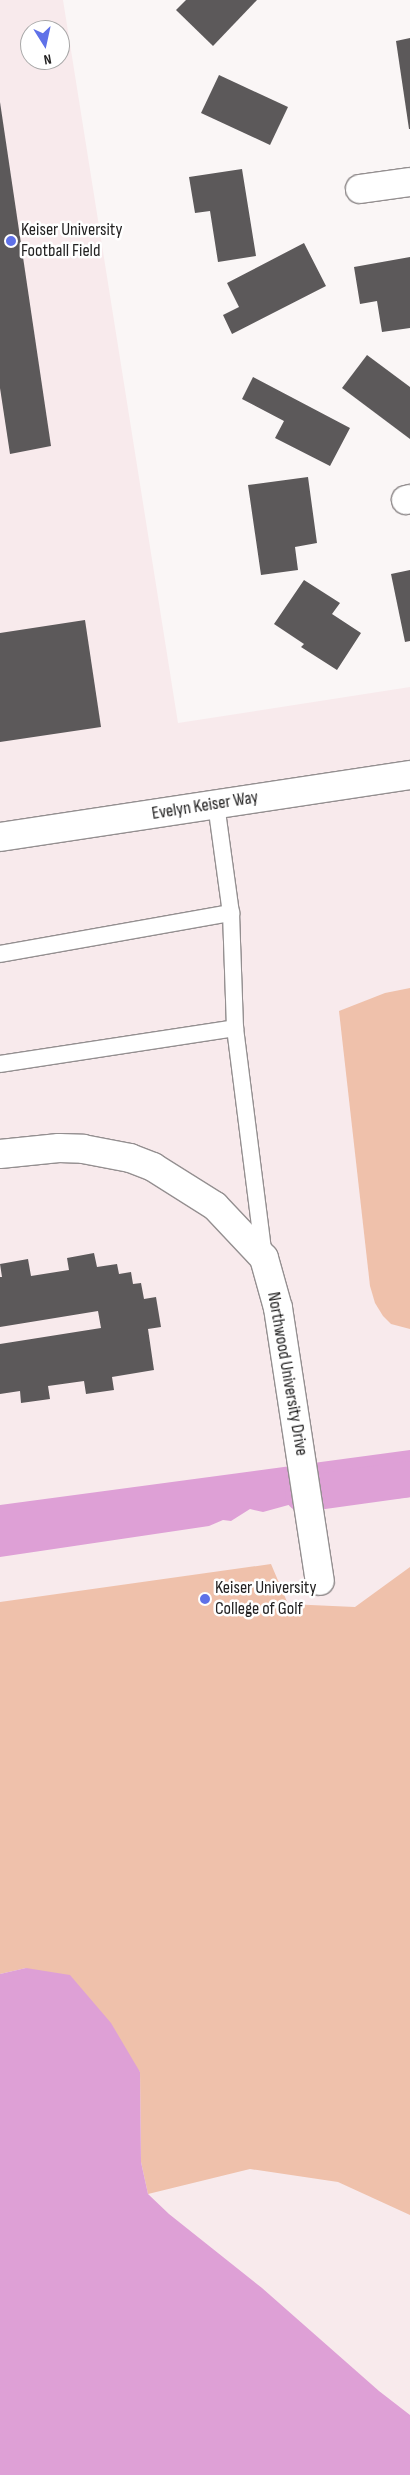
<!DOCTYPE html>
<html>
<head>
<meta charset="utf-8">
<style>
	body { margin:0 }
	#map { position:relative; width:410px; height:2475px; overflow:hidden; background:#faf6f6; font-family:"Sofia Sans Condensed",sans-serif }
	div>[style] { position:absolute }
	.built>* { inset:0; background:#f8eaec }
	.green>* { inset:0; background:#efc1ab }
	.water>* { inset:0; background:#dea0d6 }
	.canal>* { height:36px; margin:-18px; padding:0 18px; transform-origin:18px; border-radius:18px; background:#dea0d6 }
	.building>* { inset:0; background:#5c595a }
	.roads { filter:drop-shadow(1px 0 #948f90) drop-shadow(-1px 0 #948f90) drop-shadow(0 1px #948f90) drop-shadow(0 -1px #948f90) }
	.service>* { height:16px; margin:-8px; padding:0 8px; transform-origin:8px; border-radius:8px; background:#fff }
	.minor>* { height:28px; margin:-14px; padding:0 14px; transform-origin:14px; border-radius:14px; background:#fff }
	.dots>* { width:14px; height:14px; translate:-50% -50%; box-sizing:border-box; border:2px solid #fff; border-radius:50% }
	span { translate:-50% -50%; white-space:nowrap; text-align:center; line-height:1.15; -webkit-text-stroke:5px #fff; paint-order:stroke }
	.poi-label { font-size:18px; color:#232222 }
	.left { translate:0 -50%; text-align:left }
	.street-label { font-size:18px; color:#232222 }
	.north { position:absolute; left:20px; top:20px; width:50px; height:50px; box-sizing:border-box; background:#fff; border:1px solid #a7a7a7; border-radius:50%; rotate:170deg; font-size:14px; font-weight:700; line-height:20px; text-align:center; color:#232222 }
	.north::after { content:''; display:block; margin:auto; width:18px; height:22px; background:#5f71e8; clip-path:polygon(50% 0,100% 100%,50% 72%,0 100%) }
</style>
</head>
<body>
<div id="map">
	<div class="built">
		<div style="clip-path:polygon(evenodd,0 0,63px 0,178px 723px,410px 687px,410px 2475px,0 2475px,0 0,30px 30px,60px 30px,60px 60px,30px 60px,30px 30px)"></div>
	</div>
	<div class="green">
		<div style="clip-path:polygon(410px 988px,410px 1329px,391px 1324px,383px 1316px,375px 1303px,370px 1286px,339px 1011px,385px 993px)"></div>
		<div style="clip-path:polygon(271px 1564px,288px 1604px,355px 1607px,410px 1567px,410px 2215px,338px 2182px,250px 2169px,148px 2194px,141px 2162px,140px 2072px,26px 1968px,0 1974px,0 1602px)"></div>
	</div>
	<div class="water">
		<div style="clip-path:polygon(410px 1450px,410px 1497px,393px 1499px,378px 1496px,365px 1484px,263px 1512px,250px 1509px,231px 1521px,223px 1520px,209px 1526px,0 1557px,0 1505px)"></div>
		<div style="clip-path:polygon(26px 1968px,70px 1975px,111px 2023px,140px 2072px,141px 2162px,148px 2194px,169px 2214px,262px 2288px,379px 2391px,410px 2415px,410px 2475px,0 2475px,0 1974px)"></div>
	</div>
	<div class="canal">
		<div style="left:303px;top:1494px;width:108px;rotate:-8deg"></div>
	</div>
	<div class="building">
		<div style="clip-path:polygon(186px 0,257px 0,213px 46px,176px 10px)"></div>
		<div style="clip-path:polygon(410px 38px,410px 129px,409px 129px,396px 41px)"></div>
		<div style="clip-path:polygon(219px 75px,288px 107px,270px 145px,201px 113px)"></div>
		<div style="clip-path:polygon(0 102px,51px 446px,10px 454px,0 388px)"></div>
		<div style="clip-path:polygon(242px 169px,256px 256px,218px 262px,210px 211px,195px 213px,189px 177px)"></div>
		<div style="clip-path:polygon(304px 243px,326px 286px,232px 334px,223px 315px,239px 307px,227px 283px)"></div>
		<div style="clip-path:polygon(410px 257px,410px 328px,382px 332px,377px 301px,360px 304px,354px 267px)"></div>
		<div style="clip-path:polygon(367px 355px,410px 387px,410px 439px,342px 388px)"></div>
		<div style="clip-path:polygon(253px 377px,350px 428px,330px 466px,275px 438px,284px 421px,242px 399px)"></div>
		<div style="clip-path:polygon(308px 477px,317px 543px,295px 547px,298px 570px,261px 575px,248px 485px)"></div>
		<div style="clip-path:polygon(410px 570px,410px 641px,405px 642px,391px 574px)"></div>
		<div style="clip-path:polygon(304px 580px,340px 603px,332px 614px,361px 633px,337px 670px,301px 647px,304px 644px,274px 624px)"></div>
		<div style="clip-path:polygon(85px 620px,101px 727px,0 742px,0 633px)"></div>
		<div style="clip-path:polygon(94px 1253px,97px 1267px,117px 1264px,119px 1274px,131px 1272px,133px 1284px,141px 1283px,144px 1299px,156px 1297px,161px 1327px,148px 1329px,154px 1370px,112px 1377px,114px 1390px,86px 1394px,84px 1381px,48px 1386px,50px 1399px,21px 1403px,20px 1391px,0 1394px,0 1344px,101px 1328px,98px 1311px,0 1327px,0 1277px,2px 1277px,0 1264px,28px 1259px,31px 1276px,69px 1270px,67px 1258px)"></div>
	</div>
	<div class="roads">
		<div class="service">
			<div style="left:216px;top:804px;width:110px;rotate:82.2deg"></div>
			<div style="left:0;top:954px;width:235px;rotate:-10.1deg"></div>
			<div style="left:231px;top:913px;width:115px;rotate:88deg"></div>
			<div style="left:235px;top:1028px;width:230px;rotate:82.8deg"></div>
			<div style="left:0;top:1064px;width:238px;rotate:-8.7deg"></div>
		</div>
		<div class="minor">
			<div style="left:360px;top:189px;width:50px;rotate:-8deg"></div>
			<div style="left:406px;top:500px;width:4px;rotate:-14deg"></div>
			<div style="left:0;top:837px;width:415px;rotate:-8.6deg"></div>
			<div style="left:0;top:1154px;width:59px;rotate:-5.8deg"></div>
			<div style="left:59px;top:1148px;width:24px;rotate:2deg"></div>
			<div style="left:83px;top:1149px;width:48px;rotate:10.8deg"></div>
			<div style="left:130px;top:1158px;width:25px;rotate:21deg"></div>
			<div style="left:153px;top:1167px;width:73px;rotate:32.2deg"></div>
			<div style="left:215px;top:1206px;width:71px;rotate:46.7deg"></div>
			<div style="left:264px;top:1258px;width:52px;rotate:74.4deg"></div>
			<div style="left:278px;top:1308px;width:276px;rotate:81.3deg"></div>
		</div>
	</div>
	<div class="dots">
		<div style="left:11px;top:241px;background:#5f71e8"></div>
		<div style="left:205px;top:1599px;background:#5f71e8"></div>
	</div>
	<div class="poi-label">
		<span class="left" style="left:21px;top:241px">Keiser University<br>Football Field</span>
		<span class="left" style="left:215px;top:1599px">Keiser University<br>College of Golf</span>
	</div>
	<div class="street-label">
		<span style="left:205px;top:806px;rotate:-9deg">Evelyn Keiser Way</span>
		<span style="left:287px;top:1374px;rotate:80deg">Northwood University Drive</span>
	</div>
	<div class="north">N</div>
</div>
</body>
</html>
